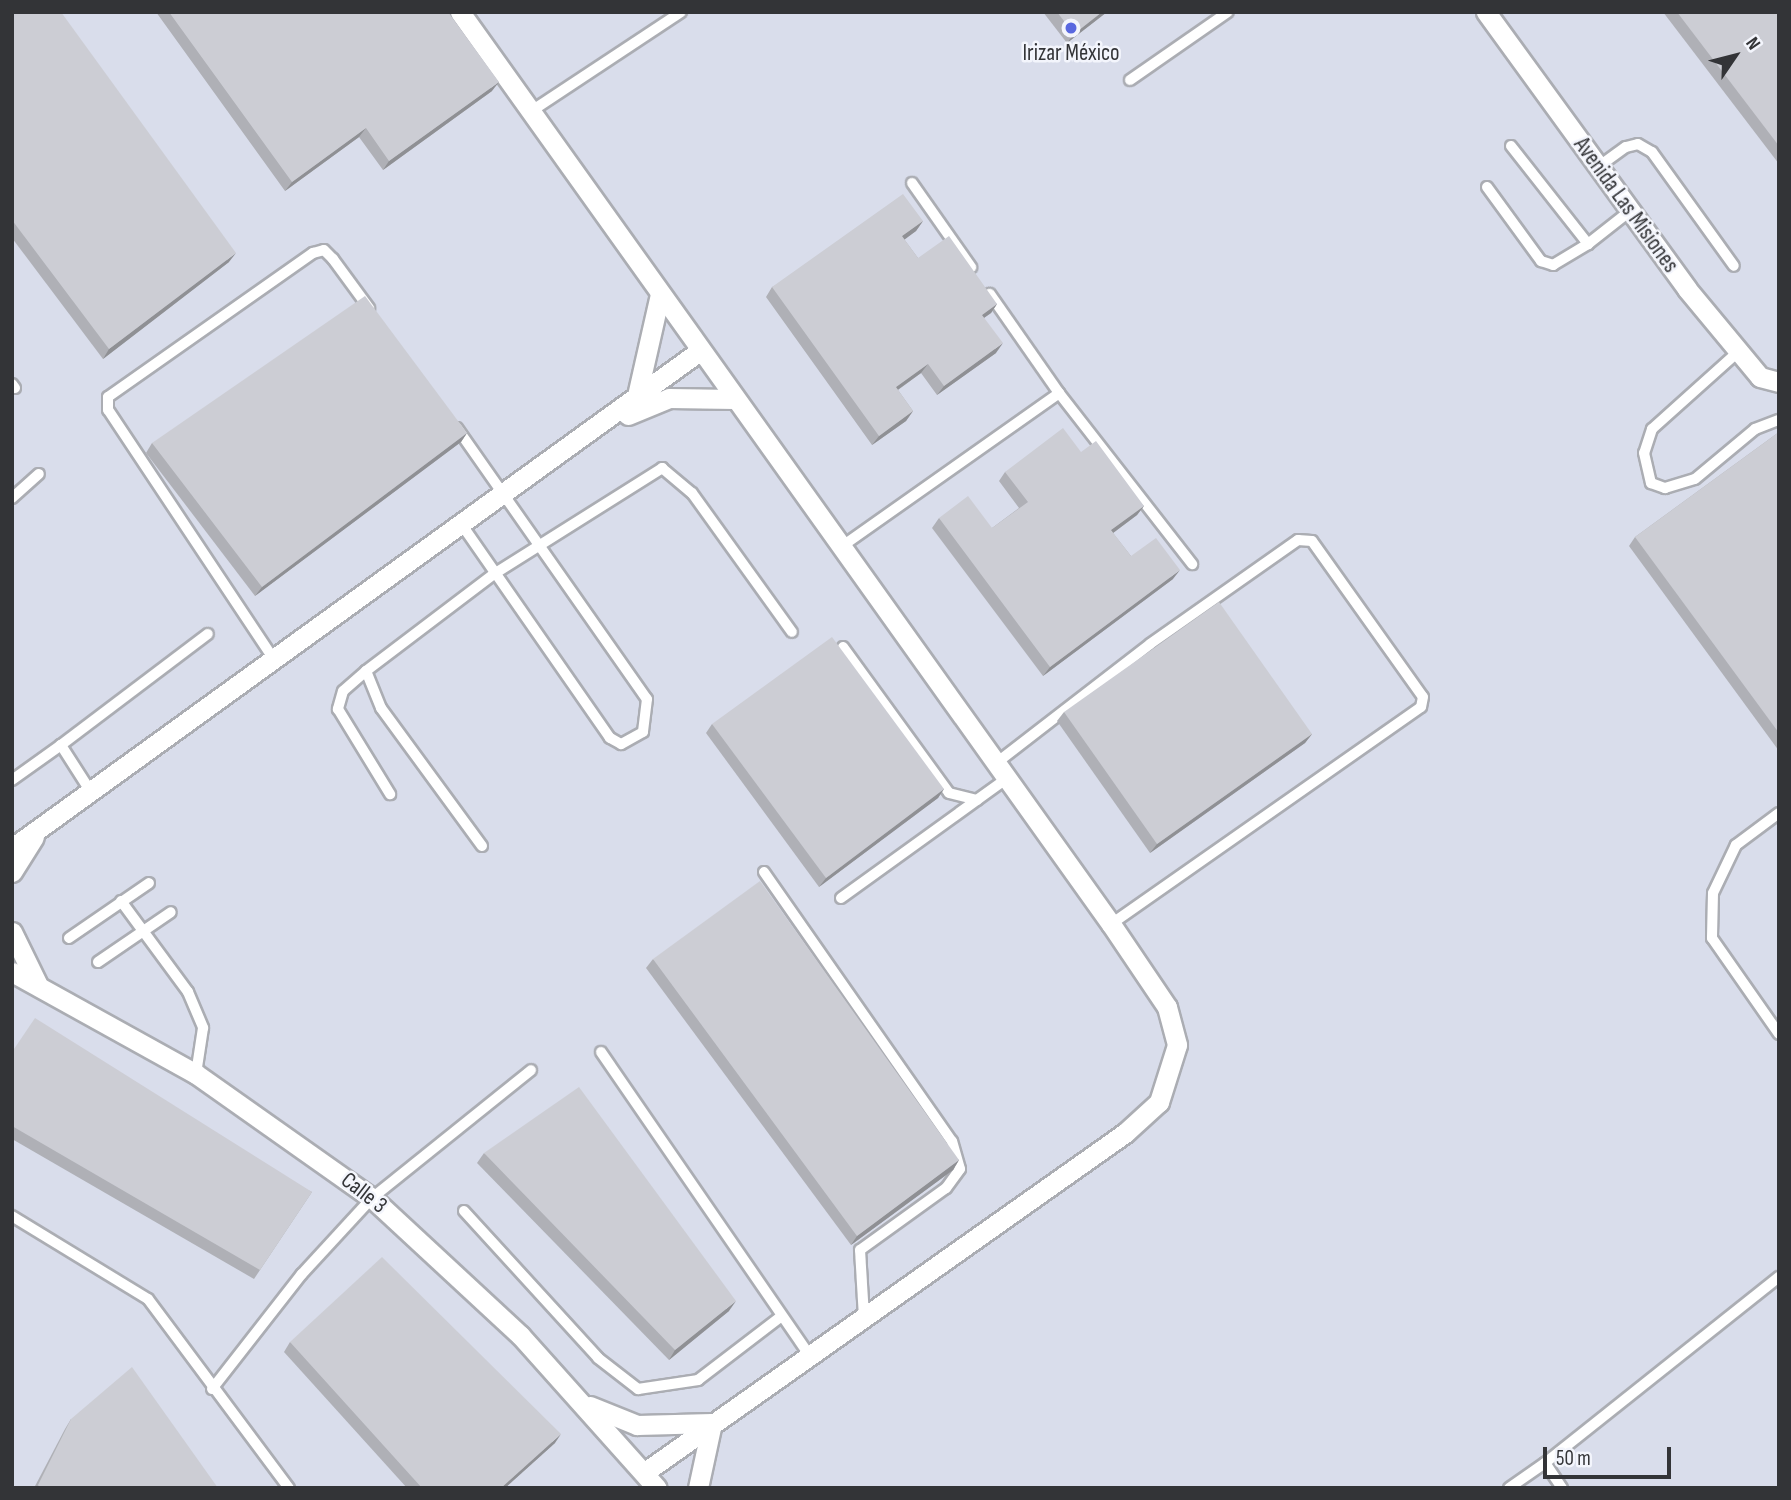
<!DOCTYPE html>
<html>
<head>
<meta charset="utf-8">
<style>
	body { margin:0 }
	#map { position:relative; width:1791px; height:1500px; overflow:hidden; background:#e6e8ee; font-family:"Sofia Sans Condensed",sans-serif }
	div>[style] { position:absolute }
	.built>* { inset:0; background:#d9ddeb }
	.roads { filter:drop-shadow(2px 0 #abadb3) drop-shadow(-2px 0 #abadb3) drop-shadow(0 2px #abadb3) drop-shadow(0 -2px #abadb3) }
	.lane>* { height:10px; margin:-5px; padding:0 5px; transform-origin:5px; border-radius:5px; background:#fff }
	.street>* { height:19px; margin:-9.5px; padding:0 9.5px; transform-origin:9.5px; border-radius:9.5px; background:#fff }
	.wall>* { inset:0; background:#afb0b6 }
	.shaded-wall>* { inset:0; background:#8f9094 }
	.building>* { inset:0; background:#cccdd4 }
	.dots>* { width:19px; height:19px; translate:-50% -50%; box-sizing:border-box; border:4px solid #f3f5fc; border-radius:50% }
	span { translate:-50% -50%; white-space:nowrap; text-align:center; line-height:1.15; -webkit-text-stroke:5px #f3f5fc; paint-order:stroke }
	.poi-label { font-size:23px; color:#333437 }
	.street-label { font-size:23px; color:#333437 }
	.frame { position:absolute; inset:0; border:14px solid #333437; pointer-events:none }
	.north { position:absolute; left:1700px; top:21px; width:70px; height:70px; -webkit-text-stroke:5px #f3f5fc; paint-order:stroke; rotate:55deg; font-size:19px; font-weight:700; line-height:28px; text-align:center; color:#333437 }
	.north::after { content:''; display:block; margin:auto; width:24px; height:32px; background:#333437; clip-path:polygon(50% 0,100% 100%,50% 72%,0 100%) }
	.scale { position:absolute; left:1543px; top:1447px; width:128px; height:32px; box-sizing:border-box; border:4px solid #333437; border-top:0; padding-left:9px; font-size:21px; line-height:24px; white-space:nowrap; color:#333437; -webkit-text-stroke:5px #f3f5fc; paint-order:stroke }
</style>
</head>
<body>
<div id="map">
	<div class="built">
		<div style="clip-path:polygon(12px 12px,1779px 12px,1779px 1488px,12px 1488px)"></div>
	</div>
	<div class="roads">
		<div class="lane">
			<div style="left:1130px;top:80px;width:119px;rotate:-34.8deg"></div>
			<div style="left:530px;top:112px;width:181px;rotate:-33.5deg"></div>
			<div style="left:1511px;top:146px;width:125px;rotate:51.8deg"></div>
			<div style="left:1588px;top:244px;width:53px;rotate:-38.2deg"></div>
			<div style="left:1598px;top:167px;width:34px;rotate:-36deg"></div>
			<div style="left:1626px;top:147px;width:12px;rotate:-14deg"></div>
			<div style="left:1638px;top:144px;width:16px;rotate:30deg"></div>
			<div style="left:1652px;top:152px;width:140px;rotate:54.3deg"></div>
			<div style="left:912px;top:183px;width:103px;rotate:54.9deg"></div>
			<div style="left:1487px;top:187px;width:92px;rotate:53.9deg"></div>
			<div style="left:1541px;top:261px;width:13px;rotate:18deg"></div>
			<div style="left:1553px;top:265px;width:41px;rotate:-31deg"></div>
			<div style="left:1739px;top:351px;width:117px;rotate:138.1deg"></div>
			<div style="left:1652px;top:429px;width:25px;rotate:108deg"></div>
			<div style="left:1644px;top:453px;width:31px;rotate:77deg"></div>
			<div style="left:1651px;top:483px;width:15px;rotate:20deg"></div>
			<div style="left:1665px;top:488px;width:31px;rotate:-17deg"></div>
			<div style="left:1695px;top:479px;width:78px;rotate:-39.8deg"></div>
			<div style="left:1755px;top:429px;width:26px;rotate:-21deg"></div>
			<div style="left:12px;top:384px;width:5px;rotate:53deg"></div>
			<div style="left:1059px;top:393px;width:217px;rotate:52.1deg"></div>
			<div style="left:457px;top:428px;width:331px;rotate:55deg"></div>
			<div style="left:647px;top:699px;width:33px;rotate:97deg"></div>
			<div style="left:643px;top:732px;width:25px;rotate:151deg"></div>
			<div style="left:621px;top:744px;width:13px;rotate:-151deg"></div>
			<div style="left:610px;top:738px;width:261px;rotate:-124.8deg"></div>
			<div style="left:12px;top:498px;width:36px;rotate:-42deg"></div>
			<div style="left:841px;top:547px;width:267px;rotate:-35.2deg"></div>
			<div style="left:1059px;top:393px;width:121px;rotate:-124.9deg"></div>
			<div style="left:843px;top:647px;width:180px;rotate:54deg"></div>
			<div style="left:949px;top:793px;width:29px;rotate:14deg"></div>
			<div style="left:275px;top:661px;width:301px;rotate:-123.6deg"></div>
			<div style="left:108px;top:410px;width:13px;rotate:-90deg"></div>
			<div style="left:108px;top:397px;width:251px;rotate:-35.1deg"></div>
			<div style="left:313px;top:253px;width:11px;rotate:-15deg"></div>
			<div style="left:324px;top:250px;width:13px;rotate:45deg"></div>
			<div style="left:333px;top:259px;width:61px;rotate:53.7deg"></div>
			<div style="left:366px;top:671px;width:30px;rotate:139deg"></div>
			<div style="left:343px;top:691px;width:19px;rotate:106deg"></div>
			<div style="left:338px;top:709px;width:100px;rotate:58.5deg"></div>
			<div style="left:995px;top:764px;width:196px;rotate:-37.7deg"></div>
			<div style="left:1150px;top:644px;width:181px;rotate:-35.1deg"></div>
			<div style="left:1298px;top:540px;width:14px;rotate:4deg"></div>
			<div style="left:1312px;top:541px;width:191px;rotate:54.6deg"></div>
			<div style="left:1423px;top:697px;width:10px;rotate:101deg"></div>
			<div style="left:1421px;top:707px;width:378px;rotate:145deg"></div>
			<div style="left:12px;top:780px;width:60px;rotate:-35.5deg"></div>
			<div style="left:91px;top:792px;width:56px;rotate:-122.6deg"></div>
			<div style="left:61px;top:745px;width:184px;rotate:-37.1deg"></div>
			<div style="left:1779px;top:813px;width:54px;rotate:143.3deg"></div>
			<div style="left:1736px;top:845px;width:53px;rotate:115.6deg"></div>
			<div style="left:1713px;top:893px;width:45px;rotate:91.3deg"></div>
			<div style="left:1712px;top:938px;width:117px;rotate:55.1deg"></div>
			<div style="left:482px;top:846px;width:171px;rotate:-126.2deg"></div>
			<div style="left:381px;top:708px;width:40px;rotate:-112deg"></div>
			<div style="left:366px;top:671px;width:161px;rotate:-37.2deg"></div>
			<div style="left:494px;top:574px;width:199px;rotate:-32.2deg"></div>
			<div style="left:662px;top:468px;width:39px;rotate:40deg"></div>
			<div style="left:692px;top:493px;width:171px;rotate:54.3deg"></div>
			<div style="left:764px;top:872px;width:328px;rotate:55.1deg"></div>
			<div style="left:952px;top:1141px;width:29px;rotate:74deg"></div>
			<div style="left:960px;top:1169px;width:24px;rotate:126deg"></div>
			<div style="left:946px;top:1188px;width:106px;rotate:144.2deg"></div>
			<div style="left:860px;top:1250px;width:67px;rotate:86.6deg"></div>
			<div style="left:841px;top:898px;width:203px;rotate:-35.8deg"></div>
			<div style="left:121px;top:901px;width:113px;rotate:53.6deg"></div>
			<div style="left:188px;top:992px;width:39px;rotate:67deg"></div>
			<div style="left:203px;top:1028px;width:47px;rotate:98.7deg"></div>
			<div style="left:69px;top:938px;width:97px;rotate:-34.5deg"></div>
			<div style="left:98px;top:962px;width:88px;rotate:-34.4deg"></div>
			<div style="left:601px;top:1052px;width:368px;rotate:55.5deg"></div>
			<div style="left:464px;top:1211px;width:199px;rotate:47.6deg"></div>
			<div style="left:598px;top:1358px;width:51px;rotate:37.8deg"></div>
			<div style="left:638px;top:1389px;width:61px;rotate:-8.5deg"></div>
			<div style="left:698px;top:1380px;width:102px;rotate:-37.4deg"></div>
			<div style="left:12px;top:1216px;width:159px;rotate:31.4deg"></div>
			<div style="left:148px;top:1299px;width:236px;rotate:53.3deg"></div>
			<div style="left:212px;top:1389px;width:146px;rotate:-52deg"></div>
			<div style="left:302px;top:1274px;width:103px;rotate:-47.4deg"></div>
			<div style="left:372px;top:1198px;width:204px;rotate:-38.8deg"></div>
			<div style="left:1509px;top:1488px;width:44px;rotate:-34.8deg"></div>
			<div style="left:1562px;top:1488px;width:30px;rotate:-124deg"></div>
			<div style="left:1545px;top:1463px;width:299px;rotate:-38.5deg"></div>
		</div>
		<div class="street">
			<div style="left:460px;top:12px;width:1121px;rotate:54.48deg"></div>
			<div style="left:1111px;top:924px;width:100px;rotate:56deg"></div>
			<div style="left:1167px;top:1007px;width:39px;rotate:75deg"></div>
			<div style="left:1177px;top:1045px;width:60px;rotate:107.5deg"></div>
			<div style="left:1159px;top:1102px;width:46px;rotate:137.6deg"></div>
			<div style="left:1125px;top:1133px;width:588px;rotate:144.77deg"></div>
			<div style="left:1486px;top:12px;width:342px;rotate:54deg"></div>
			<div style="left:1687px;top:289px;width:114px;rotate:50.3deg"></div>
			<div style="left:1760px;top:377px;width:20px;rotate:15deg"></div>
			<div style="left:636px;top:400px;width:109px;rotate:-77.2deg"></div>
			<div style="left:628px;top:415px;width:44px;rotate:-22.5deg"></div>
			<div style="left:669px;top:398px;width:66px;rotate:0.9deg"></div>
			<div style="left:12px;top:848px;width:850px;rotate:-35.86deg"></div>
			<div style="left:12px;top:872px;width:41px;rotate:-57.8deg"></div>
			<div style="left:12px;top:932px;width:57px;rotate:63.9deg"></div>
			<div style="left:12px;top:972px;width:210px;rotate:29deg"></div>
			<div style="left:196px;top:1074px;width:215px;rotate:35.2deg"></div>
			<div style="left:372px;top:1198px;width:202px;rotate:42.8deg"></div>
			<div style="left:520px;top:1335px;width:205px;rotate:48.2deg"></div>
			<div style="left:590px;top:1406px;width:51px;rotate:22deg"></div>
			<div style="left:637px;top:1425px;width:75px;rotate:-1.5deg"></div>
			<div style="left:712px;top:1423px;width:66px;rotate:102.2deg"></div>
		</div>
	</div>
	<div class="wall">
		<div style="clip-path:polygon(12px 12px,229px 262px,103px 359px,12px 238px)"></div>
		<div style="clip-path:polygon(156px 12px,448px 12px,492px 91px,383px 170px,359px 137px,285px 191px)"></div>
		<div style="clip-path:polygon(1043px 12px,1107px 12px,1067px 43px)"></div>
		<div style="clip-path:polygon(1663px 12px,1779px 12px,1779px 164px)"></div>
		<div style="clip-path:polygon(923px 221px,916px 231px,904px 239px,918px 258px,997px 304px,991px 313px,984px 318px,996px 353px,937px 395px,921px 373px,898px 390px,913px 411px,906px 421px,872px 445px,766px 297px,772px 287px)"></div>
		<div style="clip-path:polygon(1779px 432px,1779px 751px,1629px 546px,1635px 537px)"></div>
		<div style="clip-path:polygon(467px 433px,461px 442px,255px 596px,146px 453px,152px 443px)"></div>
		<div style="clip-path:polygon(1081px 452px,1144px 506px,1137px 515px,1113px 533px,1131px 556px,1173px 579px,1043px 676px,932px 528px,939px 518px,992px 528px,1019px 508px,999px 481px,1005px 472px)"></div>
		<div style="clip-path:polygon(1064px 712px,1312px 734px,1305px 743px,1150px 853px,1057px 721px)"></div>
		<div style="clip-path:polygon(712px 724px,944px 789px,938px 798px,819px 887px,706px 733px)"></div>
		<div style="clip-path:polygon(653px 959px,959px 1160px,953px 1170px,851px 1245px,646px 968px)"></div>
		<div style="clip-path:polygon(12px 1051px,312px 1192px,254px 1279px,12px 1139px)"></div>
		<div style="clip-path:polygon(484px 1153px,729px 1311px,669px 1360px,477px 1163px)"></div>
		<div style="clip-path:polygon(290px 1342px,555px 1443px,505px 1488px,407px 1488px,284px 1352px)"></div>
		<div style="clip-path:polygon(71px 1419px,218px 1488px,34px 1488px,65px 1429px)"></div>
	</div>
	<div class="shaded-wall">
		<div style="clip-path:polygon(1102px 12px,1107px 12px,1067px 43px,1074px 34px)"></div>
		<div style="clip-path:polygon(499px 82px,492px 91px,383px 170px,389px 161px)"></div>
		<div style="clip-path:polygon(366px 128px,359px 137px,285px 191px,292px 182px)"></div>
		<div style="clip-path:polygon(923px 221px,916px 231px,896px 246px,902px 236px)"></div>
		<div style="clip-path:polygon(236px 253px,229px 262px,103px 359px,109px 349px)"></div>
		<div style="clip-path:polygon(997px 304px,991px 313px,975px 324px,982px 315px)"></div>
		<div style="clip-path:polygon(1003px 343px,996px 353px,937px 395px,944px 386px)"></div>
		<div style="clip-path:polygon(928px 364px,921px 373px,889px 396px,896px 387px)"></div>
		<div style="clip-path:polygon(913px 411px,906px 421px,872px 445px,879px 436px)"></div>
		<div style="clip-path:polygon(467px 433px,461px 442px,255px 596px,262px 587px)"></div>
		<div style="clip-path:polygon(1144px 506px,1137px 515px,1105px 539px,1111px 530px)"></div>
		<div style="clip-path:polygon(1180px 570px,1173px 579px,1043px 676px,1050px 667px)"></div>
		<div style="clip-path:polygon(1312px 734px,1305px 743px,1150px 853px,1157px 844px)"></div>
		<div style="clip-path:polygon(944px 789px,938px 798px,819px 887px,826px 878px)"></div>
		<div style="clip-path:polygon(959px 1160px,953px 1170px,851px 1245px,857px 1236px)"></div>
		<div style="clip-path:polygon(736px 1301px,729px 1311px,669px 1360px,675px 1350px)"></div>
		<div style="clip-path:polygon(561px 1434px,555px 1443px,505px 1488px,501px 1488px)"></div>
	</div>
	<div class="building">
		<div style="clip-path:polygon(12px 12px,61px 12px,236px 253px,109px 349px,12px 220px)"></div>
		<div style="clip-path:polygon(169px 12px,448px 12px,499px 82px,389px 161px,366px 128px,292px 182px)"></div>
		<div style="clip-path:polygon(1057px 12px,1102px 12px,1074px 34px)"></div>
		<div style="clip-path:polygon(1677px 12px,1779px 12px,1779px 146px)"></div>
		<div style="clip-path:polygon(903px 194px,923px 221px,902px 236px,918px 258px,949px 236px,997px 304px,982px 315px,1003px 343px,944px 386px,928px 364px,896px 387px,913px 411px,879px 436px,772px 287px)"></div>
		<div style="clip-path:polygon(365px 296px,467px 433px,262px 587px,152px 443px)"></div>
		<div style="clip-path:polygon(1063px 428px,1081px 452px,1096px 441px,1144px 506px,1111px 530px,1131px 556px,1156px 538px,1180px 570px,1050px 667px,939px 518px,968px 496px,992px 528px,1028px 502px,1005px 472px)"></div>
		<div style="clip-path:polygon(1779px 432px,1779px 733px,1635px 537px)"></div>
		<div style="clip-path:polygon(1219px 602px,1312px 734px,1157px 844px,1064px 712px)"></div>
		<div style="clip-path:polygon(832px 637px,944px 789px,826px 878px,712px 724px)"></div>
		<div style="clip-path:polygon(760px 881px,959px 1160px,857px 1236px,653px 959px)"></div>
		<div style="clip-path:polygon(35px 1018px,312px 1192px,260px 1270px,12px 1126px,12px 1052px)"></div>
		<div style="clip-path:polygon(579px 1087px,736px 1301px,675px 1350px,484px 1153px)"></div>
		<div style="clip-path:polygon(382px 1257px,561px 1434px,501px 1488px,422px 1488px,290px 1342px)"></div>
		<div style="clip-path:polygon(132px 1367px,218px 1488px,40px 1488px,38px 1485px,71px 1419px)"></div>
	</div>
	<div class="dots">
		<div style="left:1071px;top:28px;background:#5968df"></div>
	</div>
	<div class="poi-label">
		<span style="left:1071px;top:53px">Irizar México</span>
	</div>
	<div class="street-label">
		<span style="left:1626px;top:205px;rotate:54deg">Avenida Las Misiones</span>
		<span style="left:364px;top:1193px;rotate:38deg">Calle 3</span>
	</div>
	<div class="frame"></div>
	<div class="north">N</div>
	<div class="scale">50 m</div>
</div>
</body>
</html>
